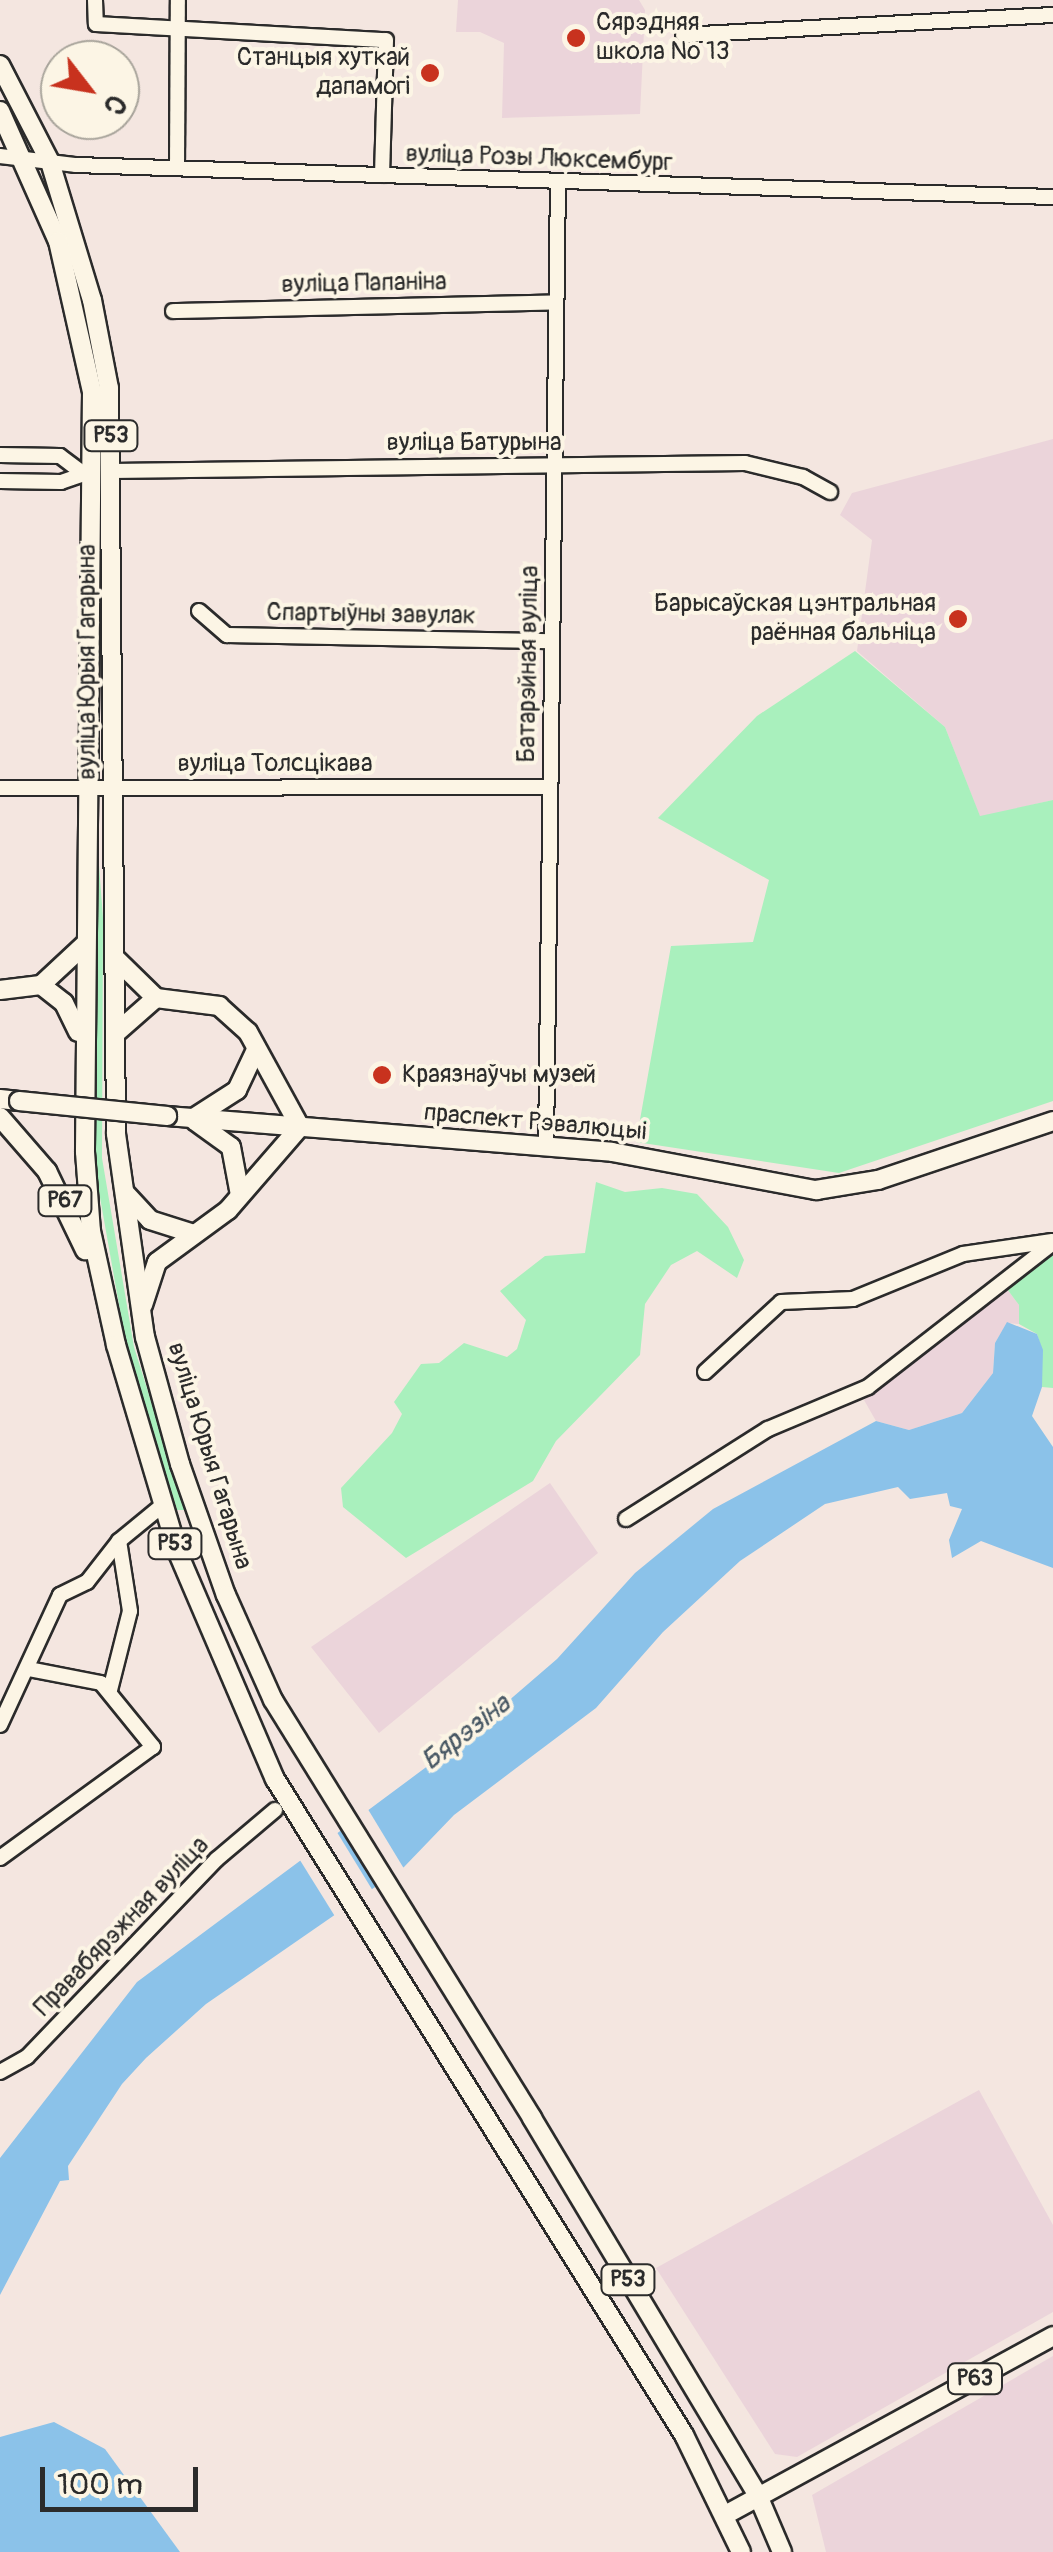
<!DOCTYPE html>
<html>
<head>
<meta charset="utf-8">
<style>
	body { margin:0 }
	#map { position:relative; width:1053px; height:2552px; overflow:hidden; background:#f4e6e0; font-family:Pangolin,sans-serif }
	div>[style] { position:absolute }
	.built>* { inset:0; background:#ebd4da }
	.green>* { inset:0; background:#a9f0bd }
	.water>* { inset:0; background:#8bc2e9 }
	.pier>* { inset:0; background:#f4e6e0 }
	.roads { filter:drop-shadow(2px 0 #2b2b2b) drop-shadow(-2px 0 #2b2b2b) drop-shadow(0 2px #2b2b2b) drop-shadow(0 -2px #2b2b2b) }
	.minor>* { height:14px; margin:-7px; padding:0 7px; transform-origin:7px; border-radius:7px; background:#fcf5e5 }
	.major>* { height:18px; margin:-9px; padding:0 9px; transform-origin:9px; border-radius:9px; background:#fcf5e5 }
	.bridges { filter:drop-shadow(2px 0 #2b2b2b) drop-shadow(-2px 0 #2b2b2b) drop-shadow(0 2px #2b2b2b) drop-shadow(0 -2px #2b2b2b) }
	.major-bridge>* { height:18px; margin:-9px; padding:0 9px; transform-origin:9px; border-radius:9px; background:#fcf5e5 }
	.dots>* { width:28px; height:28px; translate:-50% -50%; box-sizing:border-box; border:5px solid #fcf5e5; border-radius:50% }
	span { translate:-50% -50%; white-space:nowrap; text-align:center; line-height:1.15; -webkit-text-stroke:8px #fcf5e5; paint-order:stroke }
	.shield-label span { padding:2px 8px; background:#fcf5e5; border:2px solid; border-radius:8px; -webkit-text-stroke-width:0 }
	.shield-label { font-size:22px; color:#2b2b2b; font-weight:700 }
	.poi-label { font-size:25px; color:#2b2b2b }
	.left { translate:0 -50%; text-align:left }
	.right { translate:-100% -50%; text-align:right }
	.street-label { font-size:25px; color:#2b2b2b }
	.water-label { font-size:28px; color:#485864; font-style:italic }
	.north { position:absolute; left:40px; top:40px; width:100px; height:100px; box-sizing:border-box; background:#fcf5e5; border:2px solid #a8a49b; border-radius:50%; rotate:121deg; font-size:28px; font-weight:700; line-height:40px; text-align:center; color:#2b2b2b }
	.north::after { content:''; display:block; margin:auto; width:35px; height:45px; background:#c8321e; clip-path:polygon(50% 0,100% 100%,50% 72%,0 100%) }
	.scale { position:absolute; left:40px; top:2467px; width:158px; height:45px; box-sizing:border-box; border:5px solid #2b2b2b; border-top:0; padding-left:12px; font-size:30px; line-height:35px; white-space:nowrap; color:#2b2b2b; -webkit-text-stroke:8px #fcf5e5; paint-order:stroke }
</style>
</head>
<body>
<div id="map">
	<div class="built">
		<div style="clip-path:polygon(458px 0,639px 0,645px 10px,640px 114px,502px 118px,504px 43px,480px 32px,456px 32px)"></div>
		<div style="clip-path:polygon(1053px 439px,1053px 800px,980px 817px,945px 727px,857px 651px,872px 540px,840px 515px,852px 493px)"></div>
		<div style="clip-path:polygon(1007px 1289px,1019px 1305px,1019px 1324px,1007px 1323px,995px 1343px,993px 1373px,962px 1413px,909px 1430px,876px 1421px,864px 1400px)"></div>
		<div style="clip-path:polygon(550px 1483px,598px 1553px,379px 1733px,311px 1647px)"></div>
		<div style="clip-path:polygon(979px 2090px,1053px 2225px,1053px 2312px,797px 2457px,775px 2454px,656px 2268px)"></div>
		<div style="clip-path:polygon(1053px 2356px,1053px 2552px,826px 2552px,812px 2495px)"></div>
	</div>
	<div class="green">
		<div style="clip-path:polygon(855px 651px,945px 727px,980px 816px,1053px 800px,1053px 1101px,839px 1173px,636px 1142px,671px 946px,753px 942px,769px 880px,658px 818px,757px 716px)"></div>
		<div style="clip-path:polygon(96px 826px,103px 918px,102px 1158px,134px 1347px,185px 1510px,177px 1510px,127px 1350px,93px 1158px)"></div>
		<div style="clip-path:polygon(596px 1182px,625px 1192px,662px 1188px,697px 1194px,728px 1227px,744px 1260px,737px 1278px,697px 1251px,671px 1265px,645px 1304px,640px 1355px,556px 1441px,533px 1481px,406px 1558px,343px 1507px,341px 1488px,392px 1433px,402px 1414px,394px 1402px,421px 1364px,439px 1363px,464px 1343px,507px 1357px,517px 1349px,526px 1320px,500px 1291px,545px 1256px,585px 1253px)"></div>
		<div style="clip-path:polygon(1053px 1250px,1053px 1388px,1042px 1387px,1042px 1350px,1037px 1334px,1019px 1324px,1019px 1305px,1007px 1289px)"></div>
	</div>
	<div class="water">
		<div style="clip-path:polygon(1007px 1322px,1037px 1334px,1043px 1350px,1042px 1387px,1032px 1416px,1053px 1447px,1053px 1568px,981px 1541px,952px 1558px,949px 1540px,962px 1509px,950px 1506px,947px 1493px,910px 1499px,898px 1487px,825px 1504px,740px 1561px,663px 1632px,596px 1708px,454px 1815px,404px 1867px,206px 2004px,146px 2058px,122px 2084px,68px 2166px,69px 2180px,60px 2181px,0 2295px,0 2158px,137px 1982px,464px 1739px,557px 1659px,635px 1573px,713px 1509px,876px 1421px,909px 1430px,962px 1413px,993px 1373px,995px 1343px)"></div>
		<div style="clip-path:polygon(54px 2422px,105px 2449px,180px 2552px,0 2552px,0 2437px)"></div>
	</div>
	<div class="pier">
		<div style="clip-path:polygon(366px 1806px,406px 1872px,381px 1886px,342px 1824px)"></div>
		<div style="clip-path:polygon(335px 1829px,373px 1891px,336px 1918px,298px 1857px)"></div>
	</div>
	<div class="roads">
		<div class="minor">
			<div style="left:95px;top:0;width:24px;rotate:88deg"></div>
			<div style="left:96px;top:24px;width:290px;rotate:3.2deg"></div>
			<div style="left:386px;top:40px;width:135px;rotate:91.7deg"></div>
			<div style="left:683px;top:35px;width:371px;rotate:-3.1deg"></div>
			<div style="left:0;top:156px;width:77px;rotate:6.8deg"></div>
			<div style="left:76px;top:165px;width:978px;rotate:1.88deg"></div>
			<div style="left:177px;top:166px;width:166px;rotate:-89.7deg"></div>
			<div style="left:173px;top:311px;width:383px;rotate:-1.3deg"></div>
			<div style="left:0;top:455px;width:60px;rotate:1deg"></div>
			<div style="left:60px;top:456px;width:26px;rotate:37deg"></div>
			<div style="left:112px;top:471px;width:633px;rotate:-0.72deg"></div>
			<div style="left:745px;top:463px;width:60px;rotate:13.6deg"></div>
			<div style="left:803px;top:477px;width:31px;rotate:29deg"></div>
			<div style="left:0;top:481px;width:61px;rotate:0.9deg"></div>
			<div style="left:61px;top:482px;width:34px;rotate:-19deg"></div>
			<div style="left:199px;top:611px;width:37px;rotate:41deg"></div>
			<div style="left:227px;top:635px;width:325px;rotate:1.1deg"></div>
			<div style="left:0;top:788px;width:550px;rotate:-0.1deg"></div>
			<div style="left:546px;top:1147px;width:965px;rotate:-89.29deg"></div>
			<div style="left:705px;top:1372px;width:103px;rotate:-42.6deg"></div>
			<div style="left:781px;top:1302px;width:72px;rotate:-2.4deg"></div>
			<div style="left:853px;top:1299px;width:119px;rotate:-22.2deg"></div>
			<div style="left:963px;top:1254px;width:90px;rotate:-8.3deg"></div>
			<div style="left:626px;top:1519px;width:168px;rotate:-32.4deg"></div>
			<div style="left:768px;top:1429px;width:108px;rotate:-22.8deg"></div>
			<div style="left:868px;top:1387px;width:234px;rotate:-37.9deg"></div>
			<div style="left:110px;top:1690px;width:81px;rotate:-75.8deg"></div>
			<div style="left:130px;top:1611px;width:71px;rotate:-98.9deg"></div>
			<div style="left:0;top:1725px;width:143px;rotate:-65.2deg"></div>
			<div style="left:60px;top:1595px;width:30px;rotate:-26deg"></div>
			<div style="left:87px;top:1582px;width:52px;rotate:-52deg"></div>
			<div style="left:119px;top:1541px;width:58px;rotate:-39.4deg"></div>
			<div style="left:0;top:1858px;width:189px;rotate:-36deg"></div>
			<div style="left:153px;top:1747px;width:82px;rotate:-129.1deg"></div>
			<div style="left:101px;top:1683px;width:73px;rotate:-169deg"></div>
			<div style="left:0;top:2072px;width:31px;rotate:-29deg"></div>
			<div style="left:27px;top:2057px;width:274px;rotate:-46.2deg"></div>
			<div style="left:217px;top:1859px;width:76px;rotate:-40.2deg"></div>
		</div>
		<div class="major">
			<div style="left:0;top:65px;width:109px;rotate:62.7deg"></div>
			<div style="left:50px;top:162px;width:144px;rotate:73.1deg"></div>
			<div style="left:92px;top:300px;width:90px;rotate:79.1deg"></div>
			<div style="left:109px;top:388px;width:746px;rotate:89.46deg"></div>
			<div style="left:116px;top:1134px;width:205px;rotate:81.9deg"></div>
			<div style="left:145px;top:1337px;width:132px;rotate:74.6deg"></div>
			<div style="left:180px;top:1464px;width:139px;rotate:70.7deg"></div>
			<div style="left:226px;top:1595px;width:115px;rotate:65.9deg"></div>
			<div style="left:273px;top:1700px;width:492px;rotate:58.2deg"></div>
			<div style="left:532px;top:2118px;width:443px;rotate:59.1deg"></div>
			<div style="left:759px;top:2498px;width:59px;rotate:66.9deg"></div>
			<div style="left:0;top:111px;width:142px;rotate:66deg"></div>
			<div style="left:58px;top:241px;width:155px;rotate:77.3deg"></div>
			<div style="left:92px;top:392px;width:760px;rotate:90.53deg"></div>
			<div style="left:85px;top:1152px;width:79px;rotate:85.7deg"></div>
			<div style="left:91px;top:1231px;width:117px;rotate:77.6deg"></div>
			<div style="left:116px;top:1345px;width:217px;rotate:73.4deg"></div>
			<div style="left:178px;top:1553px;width:246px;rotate:66.8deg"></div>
			<div style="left:275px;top:1779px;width:773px;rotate:58.06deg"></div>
			<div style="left:684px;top:2435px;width:130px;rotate:64deg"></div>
			<div style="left:114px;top:957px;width:59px;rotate:44.3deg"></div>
			<div style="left:41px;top:985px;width:59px;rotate:-42.9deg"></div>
			<div style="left:0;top:990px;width:41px;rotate:-7deg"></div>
			<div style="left:41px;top:985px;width:29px;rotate:38deg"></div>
			<div style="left:64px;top:1003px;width:32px;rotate:64deg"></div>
			<div style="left:116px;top:1033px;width:53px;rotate:-41.2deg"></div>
			<div style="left:156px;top:998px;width:64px;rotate:7.2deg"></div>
			<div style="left:219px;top:1006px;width:39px;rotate:42deg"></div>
			<div style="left:248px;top:1032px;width:108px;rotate:61.3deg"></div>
			<div style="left:0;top:1099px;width:19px;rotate:6deg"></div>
			<div style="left:167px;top:1116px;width:446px;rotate:4.6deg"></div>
			<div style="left:612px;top:1152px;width:208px;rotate:10.6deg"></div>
			<div style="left:816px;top:1190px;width:63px;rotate:-9.2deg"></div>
			<div style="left:878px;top:1180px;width:185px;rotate:-18.6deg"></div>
			<div style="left:0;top:1117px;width:72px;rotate:49deg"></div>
			<div style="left:47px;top:1171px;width:88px;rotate:64.3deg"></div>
			<div style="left:195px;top:1117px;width:50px;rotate:-32.7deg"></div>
			<div style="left:237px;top:1090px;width:42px;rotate:-64.7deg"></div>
			<div style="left:195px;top:1121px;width:44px;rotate:35.8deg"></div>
			<div style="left:231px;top:1147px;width:49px;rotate:79.4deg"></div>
			<div style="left:126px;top:1194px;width:35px;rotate:47deg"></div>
			<div style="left:150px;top:1220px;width:43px;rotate:17.6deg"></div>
			<div style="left:143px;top:1305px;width:45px;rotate:-72deg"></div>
			<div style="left:157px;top:1262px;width:88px;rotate:-36.2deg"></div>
			<div style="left:228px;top:1210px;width:110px;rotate:-49.1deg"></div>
			<div style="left:725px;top:2515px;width:374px;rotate:-28.6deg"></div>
		</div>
	</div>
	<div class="bridges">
		<div class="major-bridge">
			<div style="left:19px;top:1101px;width:149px;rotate:5.8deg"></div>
		</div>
	</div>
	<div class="dots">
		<div style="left:576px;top:38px;background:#c8321e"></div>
		<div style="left:430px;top:73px;background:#c8321e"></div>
		<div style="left:958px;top:619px;background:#c8321e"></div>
		<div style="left:382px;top:1075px;background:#c8321e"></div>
	</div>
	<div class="shield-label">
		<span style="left:111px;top:436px">Р53</span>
		<span style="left:65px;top:1201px">Р67</span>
		<span style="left:175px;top:1544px">Р53</span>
		<span style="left:628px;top:2280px">Р53</span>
		<span style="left:975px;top:2379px">Р63</span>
	</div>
	<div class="poi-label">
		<span class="left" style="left:596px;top:38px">Сярэдняя<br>школа № 13</span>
		<span class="right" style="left:410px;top:73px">Станцыя хуткай<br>дапамогі</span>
		<span class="right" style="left:936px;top:619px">Барысаўская цэнтральная<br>раённая бальніца</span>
		<span class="left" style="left:402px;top:1075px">Краязнаўчы музей</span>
	</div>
	<div class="street-label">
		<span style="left:539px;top:159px;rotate:2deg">вуліца Розы Люксембург</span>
		<span style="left:364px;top:284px;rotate:-1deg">вуліца Папаніна</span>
		<span style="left:474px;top:443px">вуліца Батурына</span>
		<span style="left:371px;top:615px;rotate:1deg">Спартыўны завулак</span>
		<span style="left:88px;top:662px;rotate:-90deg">вуліца Юрыя Гагарына</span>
		<span style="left:529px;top:664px;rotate:-89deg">Батарэйная вуліца</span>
		<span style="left:275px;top:764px">вуліца Толсцікава</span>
		<span style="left:535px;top:1123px;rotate:5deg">праспект Рэвалюцыі</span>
		<span style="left:209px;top:1456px;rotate:73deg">вуліца Юрыя Гагарына</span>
		<span style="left:122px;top:1927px;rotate:-46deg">Правабярэжная вуліца</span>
	</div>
	<div class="water-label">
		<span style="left:466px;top:1733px;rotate:-38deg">Бярэзіна</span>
	</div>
	<div class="north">С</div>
	<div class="scale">100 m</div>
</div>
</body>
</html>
